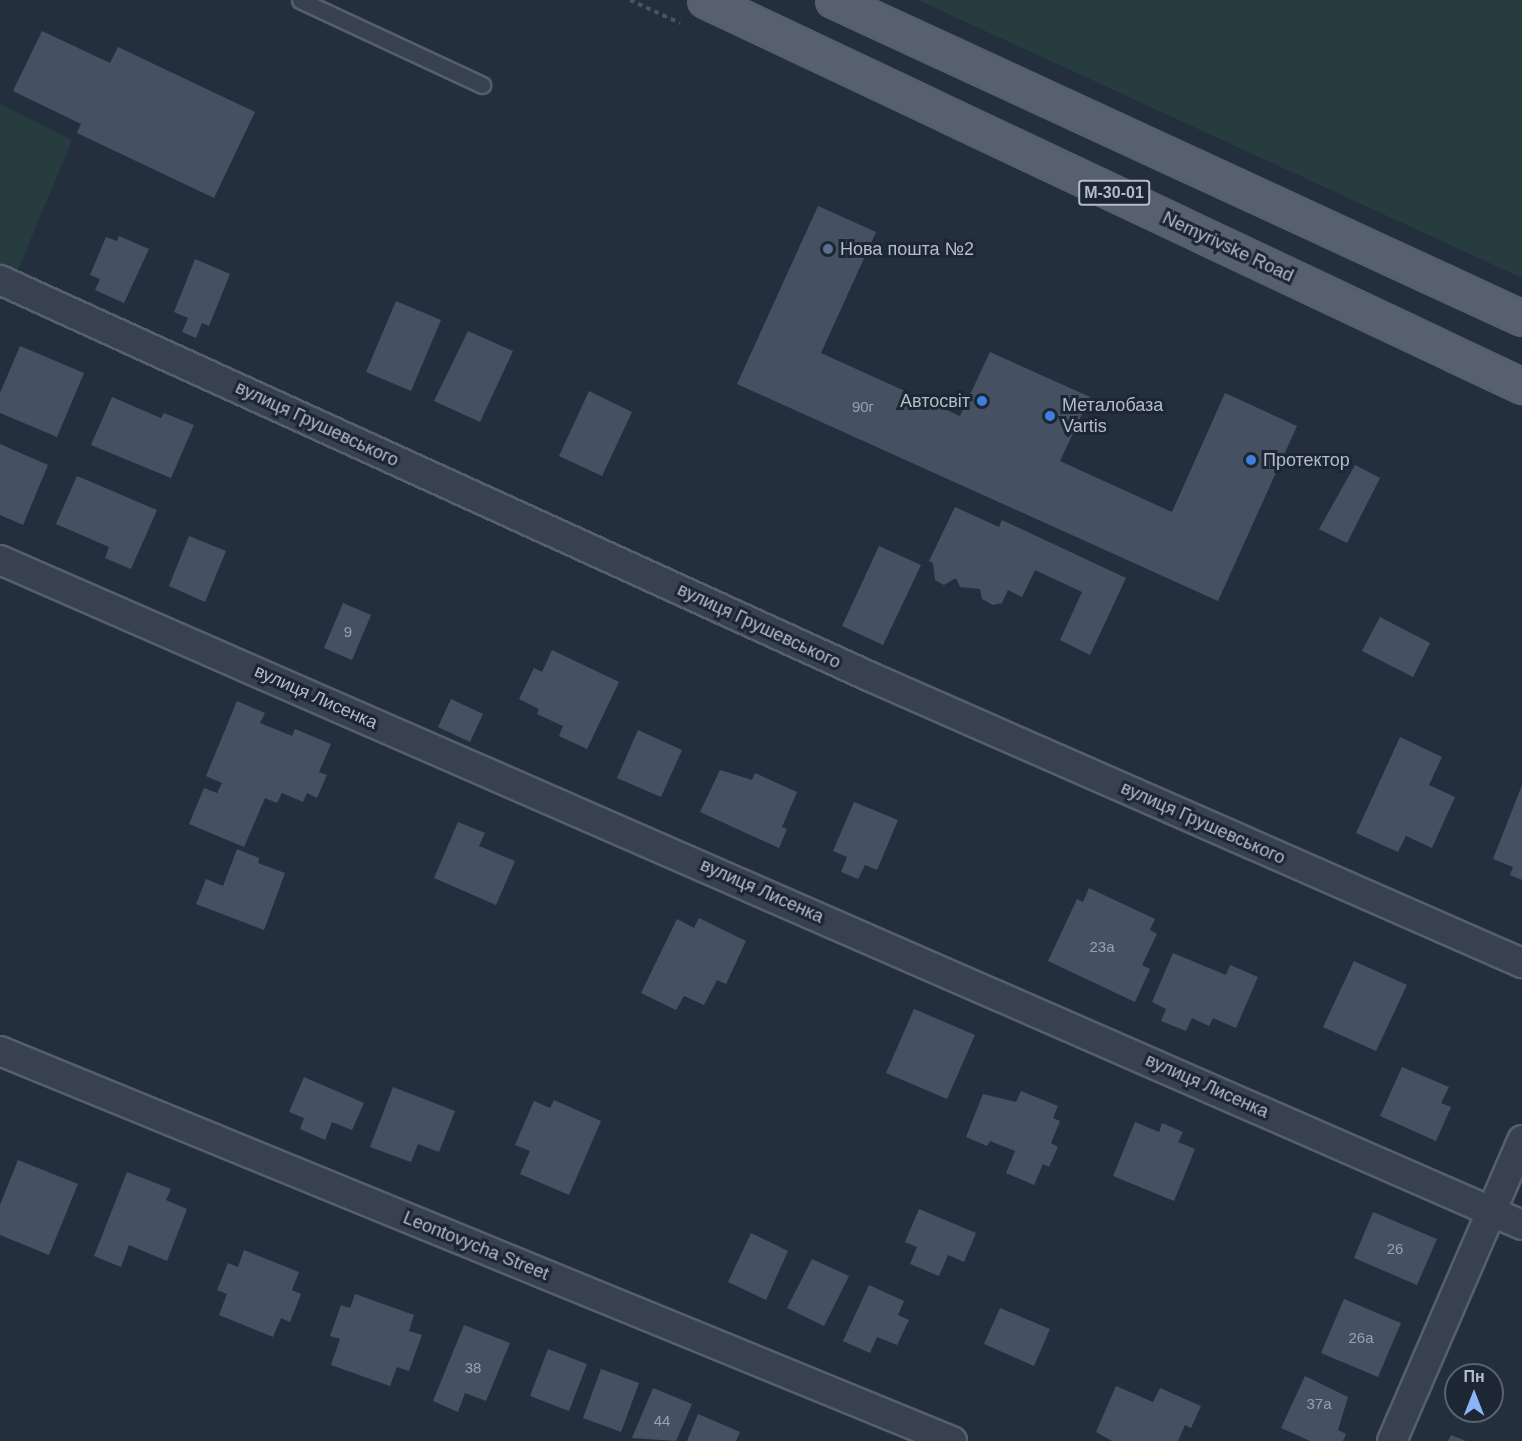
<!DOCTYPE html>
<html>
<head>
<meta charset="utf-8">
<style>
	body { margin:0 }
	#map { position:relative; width:1522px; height:1441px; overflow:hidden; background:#242f3e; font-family:Arial,sans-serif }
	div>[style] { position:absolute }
	.green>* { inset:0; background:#263c3f }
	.building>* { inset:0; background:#455162 }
	.path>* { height:4px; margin-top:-2px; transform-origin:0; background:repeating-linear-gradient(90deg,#44595c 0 4.5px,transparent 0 9px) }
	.roads { filter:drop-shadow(2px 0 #565f6c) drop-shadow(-2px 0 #565f6c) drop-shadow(0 2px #565f6c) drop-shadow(0 -2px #565f6c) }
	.service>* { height:15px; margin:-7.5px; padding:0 7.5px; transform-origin:7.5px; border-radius:7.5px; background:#38414e }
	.minor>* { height:28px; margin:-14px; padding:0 14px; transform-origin:14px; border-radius:14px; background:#38414e }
	.primary>* { height:33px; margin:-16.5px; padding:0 16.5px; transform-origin:16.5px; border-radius:16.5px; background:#56606e }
	.dots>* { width:16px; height:16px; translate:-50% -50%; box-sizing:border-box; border:3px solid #1d2633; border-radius:50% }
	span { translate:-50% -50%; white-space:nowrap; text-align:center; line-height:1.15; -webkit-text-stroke:6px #1d2633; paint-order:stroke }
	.number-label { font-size:15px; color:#98a1af }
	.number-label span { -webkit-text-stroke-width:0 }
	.shield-label span { padding:2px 4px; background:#1d2633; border:2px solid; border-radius:4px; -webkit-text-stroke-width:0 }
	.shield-label { font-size:16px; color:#b4bcc9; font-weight:700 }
	.street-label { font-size:18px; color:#b4bcc9 }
	.poi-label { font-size:18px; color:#b4bcc9 }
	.left { translate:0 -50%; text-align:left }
	.right { translate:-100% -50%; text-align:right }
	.north { position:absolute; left:1444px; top:1363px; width:60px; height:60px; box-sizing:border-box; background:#1d2633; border:2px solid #59626f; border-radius:50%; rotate:0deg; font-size:16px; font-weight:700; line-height:24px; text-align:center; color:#b4bcc9 }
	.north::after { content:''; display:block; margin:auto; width:21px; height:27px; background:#8ab4f8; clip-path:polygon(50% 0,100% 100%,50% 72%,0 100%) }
</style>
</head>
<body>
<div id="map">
	<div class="green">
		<div style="clip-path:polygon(918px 0,1522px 0,1522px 278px)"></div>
		<div style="clip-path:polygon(0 104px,72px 140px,17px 272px,0 265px)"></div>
	</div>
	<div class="building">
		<div style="clip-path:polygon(42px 31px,110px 63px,118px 47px,255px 112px,214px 198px,77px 133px,81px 124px,13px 91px)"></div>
		<div style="clip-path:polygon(818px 206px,876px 232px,821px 353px,960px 416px,990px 352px,1090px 397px,1060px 461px,1172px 512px,1225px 393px,1297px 426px,1218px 601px,737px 384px)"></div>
		<div style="clip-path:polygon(119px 236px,149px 249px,124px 303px,95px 290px,100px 279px,90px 275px,106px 237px,117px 241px)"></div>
		<div style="clip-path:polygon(195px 259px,230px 274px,209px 326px,202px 323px,196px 338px,182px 332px,188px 318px,174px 312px)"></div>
		<div style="clip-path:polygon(396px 301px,441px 320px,411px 391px,366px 372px)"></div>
		<div style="clip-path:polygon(468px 331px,513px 351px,480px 422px,434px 401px)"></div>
		<div style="clip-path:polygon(20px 346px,84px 373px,57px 437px,0 413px,0 393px)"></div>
		<div style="clip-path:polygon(589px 391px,632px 412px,602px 476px,559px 456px)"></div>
		<div style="clip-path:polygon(112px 397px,161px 418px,164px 413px,194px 425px,171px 478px,91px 445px)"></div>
		<div style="clip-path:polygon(0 444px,48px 465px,23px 525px,0 515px)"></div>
		<div style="clip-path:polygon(1355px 465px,1380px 478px,1347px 543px,1319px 529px)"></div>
		<div style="clip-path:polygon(77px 476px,157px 510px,131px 569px,105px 558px,109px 547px,56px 524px)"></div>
		<div style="clip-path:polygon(955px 507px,999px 527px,1002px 520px,1126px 578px,1090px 655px,1060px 640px,1082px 592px,1035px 570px,1022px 597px,1008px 590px,1002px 603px,993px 605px,982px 599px,980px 589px,960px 587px,956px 578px,944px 585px,935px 580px,933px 563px,929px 561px)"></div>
		<div style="clip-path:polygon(189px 536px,226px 551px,205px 602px,169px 586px)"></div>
		<div style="clip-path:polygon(879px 546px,921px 565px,883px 645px,842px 626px)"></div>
		<div style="clip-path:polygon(343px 603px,371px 615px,352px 660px,324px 648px)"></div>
		<div style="clip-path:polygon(1380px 617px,1430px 643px,1413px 677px,1362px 651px)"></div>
		<div style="clip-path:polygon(552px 650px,619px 682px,587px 749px,559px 736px,563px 726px,537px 714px,539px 709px,519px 699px,534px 668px,542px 672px)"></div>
		<div style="clip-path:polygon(451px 699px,483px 714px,470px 742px,438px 727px)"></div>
		<div style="clip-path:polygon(237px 701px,265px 713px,260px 723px,292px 736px,295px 729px,331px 744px,319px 772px,327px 775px,317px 798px,307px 793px,303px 802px,282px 793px,277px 803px,265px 798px,244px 847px,189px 824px,204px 788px,217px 793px,222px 783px,206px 776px)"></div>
		<div style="clip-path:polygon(638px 730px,682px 750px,661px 797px,617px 778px)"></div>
		<div style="clip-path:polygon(1400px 737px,1442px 757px,1429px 785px,1455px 797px,1432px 848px,1406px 836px,1398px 852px,1356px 833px)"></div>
		<div style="clip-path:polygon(720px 770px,752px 780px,755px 773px,797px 792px,782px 827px,787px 829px,779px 848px,700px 812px)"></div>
		<div style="clip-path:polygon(1522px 785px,1522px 880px,1510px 875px,1513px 867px,1493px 859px)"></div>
		<div style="clip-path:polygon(854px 802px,898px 820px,877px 870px,865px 865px,858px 879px,841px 872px,847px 857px,833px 851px)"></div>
		<div style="clip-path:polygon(458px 822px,485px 833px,479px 846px,515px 861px,496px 905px,434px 878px)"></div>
		<div style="clip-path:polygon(237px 849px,259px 858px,258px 863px,285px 873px,264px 930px,196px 904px,206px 879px,223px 886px)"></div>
		<div style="clip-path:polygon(1089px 888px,1155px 919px,1150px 930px,1157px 934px,1142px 965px,1150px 969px,1135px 1002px,1048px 961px,1077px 899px,1083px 902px)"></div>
		<div style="clip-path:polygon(699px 918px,746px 941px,726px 984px,717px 980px,704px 1005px,684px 996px,676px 1010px,641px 993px,677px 919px,694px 928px)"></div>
		<div style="clip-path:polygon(1173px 953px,1226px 975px,1230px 965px,1258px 977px,1236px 1028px,1213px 1018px,1209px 1026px,1192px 1018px,1186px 1031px,1161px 1021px,1166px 1009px,1152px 1002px)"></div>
		<div style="clip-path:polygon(1354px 961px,1407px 985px,1376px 1051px,1323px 1027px)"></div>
		<div style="clip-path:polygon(914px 1009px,975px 1035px,947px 1099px,886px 1073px)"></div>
		<div style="clip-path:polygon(1402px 1067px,1449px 1087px,1441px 1103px,1451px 1107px,1436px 1141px,1380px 1116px)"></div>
		<div style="clip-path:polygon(304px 1077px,364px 1103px,352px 1130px,332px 1122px,325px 1140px,300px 1129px,304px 1118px,289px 1112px)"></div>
		<div style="clip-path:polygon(393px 1087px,455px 1111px,439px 1152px,418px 1144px,411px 1162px,370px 1147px)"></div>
		<div style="clip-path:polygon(1021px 1091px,1058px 1106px,1053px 1118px,1060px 1121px,1051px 1143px,1058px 1147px,1049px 1167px,1043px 1164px,1034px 1185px,1006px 1173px,1015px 1151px,990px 1141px,987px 1146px,966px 1137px,983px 1094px,1016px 1102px)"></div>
		<div style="clip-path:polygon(554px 1100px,601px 1121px,569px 1195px,520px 1174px,530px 1151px,515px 1145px,534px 1101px,550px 1108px)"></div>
		<div style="clip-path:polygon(1135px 1122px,1159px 1132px,1162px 1123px,1183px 1132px,1178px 1142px,1195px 1149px,1174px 1201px,1113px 1176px)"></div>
		<div style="clip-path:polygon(18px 1160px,78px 1184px,49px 1255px,0 1235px,0 1205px)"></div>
		<div style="clip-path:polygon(127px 1172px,171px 1189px,166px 1200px,187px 1209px,167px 1261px,129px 1245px,121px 1267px,94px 1256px)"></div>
		<div style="clip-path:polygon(919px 1209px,976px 1233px,964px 1262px,948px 1255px,939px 1276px,910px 1264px,917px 1247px,905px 1242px)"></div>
		<div style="clip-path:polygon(1373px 1212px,1437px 1239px,1417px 1285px,1354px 1258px)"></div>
		<div style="clip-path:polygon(751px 1233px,788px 1251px,766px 1300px,728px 1282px)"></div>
		<div style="clip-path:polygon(244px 1250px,299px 1272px,292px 1290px,301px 1294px,290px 1322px,281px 1318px,273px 1337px,219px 1315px,227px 1294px,217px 1290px,228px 1263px,238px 1267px)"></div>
		<div style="clip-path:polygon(812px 1259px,849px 1276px,824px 1326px,787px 1308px)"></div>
		<div style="clip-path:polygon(869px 1285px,904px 1301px,898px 1315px,909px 1320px,897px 1345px,877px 1337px,870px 1353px,843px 1341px)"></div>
		<div style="clip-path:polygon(355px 1294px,414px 1315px,409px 1331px,422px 1335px,409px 1371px,397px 1367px,390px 1386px,331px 1365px,340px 1339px,330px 1336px,341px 1305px,350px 1308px)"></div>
		<div style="clip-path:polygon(1344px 1299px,1401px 1323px,1378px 1377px,1321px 1353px)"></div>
		<div style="clip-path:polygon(1000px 1308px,1050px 1329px,1034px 1366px,984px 1344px)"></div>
		<div style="clip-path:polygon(464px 1325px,510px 1343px,486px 1401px,465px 1393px,458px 1412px,433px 1401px)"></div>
		<div style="clip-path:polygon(548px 1349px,587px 1364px,569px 1411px,530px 1396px)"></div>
		<div style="clip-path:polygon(601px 1369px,639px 1383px,621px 1432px,583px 1418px)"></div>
		<div style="clip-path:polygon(1305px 1376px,1348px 1397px,1338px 1430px,1346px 1434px,1343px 1441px,1310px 1441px,1281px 1428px)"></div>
		<div style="clip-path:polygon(1116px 1386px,1153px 1402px,1160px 1388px,1201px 1406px,1191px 1428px,1185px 1425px,1178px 1441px,1112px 1441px,1096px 1432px)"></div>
		<div style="clip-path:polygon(653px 1388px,692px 1404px,676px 1441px,632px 1438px)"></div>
		<div style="clip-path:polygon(698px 1414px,740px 1432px,736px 1441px,687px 1441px)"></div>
		<div style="clip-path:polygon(1451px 1435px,1466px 1441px,1448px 1441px)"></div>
	</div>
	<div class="path">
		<div style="left:630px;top:0;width:55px;rotate:24.7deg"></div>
	</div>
	<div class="roads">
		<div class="service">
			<div style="left:300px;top:0;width:201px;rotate:25deg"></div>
		</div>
		<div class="minor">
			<div style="left:0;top:280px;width:959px;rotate:24.51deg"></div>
			<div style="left:873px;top:678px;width:709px;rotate:23.71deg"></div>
			<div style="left:0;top:560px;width:1661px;rotate:23.6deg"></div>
			<div style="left:0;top:1051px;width:1029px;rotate:22.28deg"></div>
			<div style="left:1392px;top:1441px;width:328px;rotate:-66.6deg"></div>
		</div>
		<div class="primary">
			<div style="left:705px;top:0;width:904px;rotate:25.29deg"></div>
			<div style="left:833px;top:0;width:759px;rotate:24.78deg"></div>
		</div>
	</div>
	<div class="dots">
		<div style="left:828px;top:249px;background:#5c6f8a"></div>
		<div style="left:982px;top:401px;background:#3f7fe0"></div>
		<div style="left:1050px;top:416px;background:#3f7fe0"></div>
		<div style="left:1251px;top:460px;background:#3f7fe0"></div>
	</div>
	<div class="number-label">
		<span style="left:863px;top:407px">90г</span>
		<span style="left:348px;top:632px">9</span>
		<span style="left:1102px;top:947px">23а</span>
		<span style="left:1395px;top:1249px">26</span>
		<span style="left:1361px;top:1338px">26а</span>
		<span style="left:473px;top:1368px">38</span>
		<span style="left:1319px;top:1404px">37а</span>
		<span style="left:662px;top:1421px">44</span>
	</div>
	<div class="shield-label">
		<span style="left:1114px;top:193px">М-30-01</span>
	</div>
	<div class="street-label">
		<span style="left:1228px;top:247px;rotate:25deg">Nemyrivske Road</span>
		<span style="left:317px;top:424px;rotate:25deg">вулиця Грушевського</span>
		<span style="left:759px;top:626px;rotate:25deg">вулиця Грушевського</span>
		<span style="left:316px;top:697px;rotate:24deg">вулиця Лисенка</span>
		<span style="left:1203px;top:823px;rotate:24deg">вулиця Грушевського</span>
		<span style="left:762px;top:891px;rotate:24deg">вулиця Лисенка</span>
		<span style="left:1207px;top:1086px;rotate:24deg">вулиця Лисенка</span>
		<span style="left:476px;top:1246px;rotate:22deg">Leontovycha Street</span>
	</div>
	<div class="poi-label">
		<span class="left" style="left:840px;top:249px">Нова пошта №2</span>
		<span class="right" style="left:970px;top:401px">Автосвіт</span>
		<span class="left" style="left:1062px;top:416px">Металобаза<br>Vartis</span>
		<span class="left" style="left:1263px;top:460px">Протектор</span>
	</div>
	<div class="north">Пн</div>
</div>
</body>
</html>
